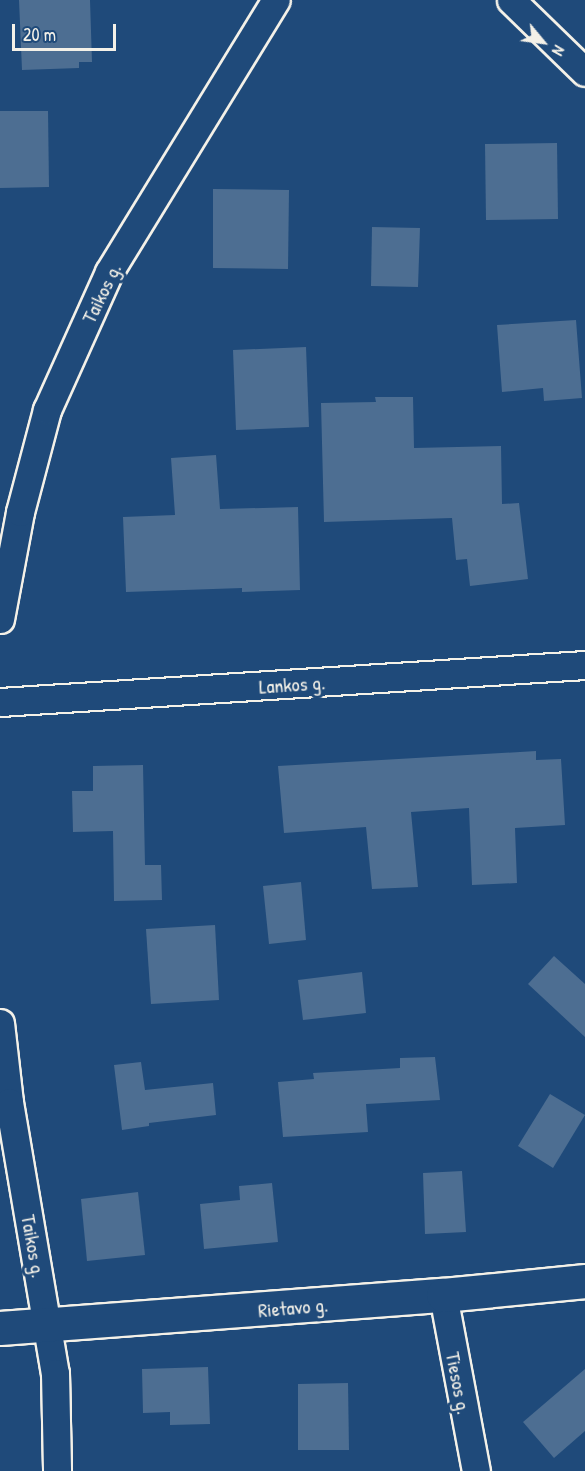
<!DOCTYPE html>
<html>
<head>
<meta charset="utf-8">
<style>
	body { margin:0 }
	#map { position:relative; width:585px; height:1471px; overflow:hidden; background:#1f4a7a; font-family:"Patrick Hand",sans-serif }
	div>[style] { position:absolute }
	.building>* { inset:0; background:#4d6e92 }
	.roads { filter:drop-shadow(2px 0 #f4f1e8) drop-shadow(-2px 0 #f4f1e8) drop-shadow(0 2px #f4f1e8) drop-shadow(0 -2px #f4f1e8) }
	.street>* { height:27px; margin:-13.5px; padding:0 13.5px; transform-origin:13.5px; border-radius:13.5px; background:#1f4a7a }
	.secondary>* { height:33px; margin:-16.5px; padding:0 16.5px; transform-origin:16.5px; border-radius:16.5px; background:#1f4a7a }
	span { translate:-50% -50%; white-space:nowrap; text-align:center; line-height:1.15; -webkit-text-stroke:6px #1f4a7a; paint-order:stroke }
	.street-label { font-size:20px; color:#f4f1e8 }
	.north { position:absolute; left:513px; top:12px; width:60px; height:60px; -webkit-text-stroke:4px #1f4a7a; paint-order:stroke; rotate:119deg; font-size:16px; font-weight:700; line-height:24px; text-align:center; color:#f4f1e8 }
	.north::after { content:''; display:block; margin:auto; width:21px; height:27px; background:#f4f1e8; clip-path:polygon(50% 0,100% 100%,50% 72%,0 100%) }
	.scale { position:absolute; left:12px; top:24px; width:104px; height:27px; box-sizing:border-box; border:3px solid #f4f1e8; border-top:0; padding-left:8px; font-size:18px; line-height:21px; white-space:nowrap; color:#f4f1e8; -webkit-text-stroke:4px #1f4a7a; paint-order:stroke }
</style>
</head>
<body>
<div id="map">
	<div class="building">
		<div style="clip-path:polygon(19px 0,90px 0,92px 62px,79px 62px,79px 68px,22px 70px)"></div>
		<div style="clip-path:polygon(0 111px,48px 111px,49px 187px,0 188px)"></div>
		<div style="clip-path:polygon(557px 143px,558px 219px,486px 220px,485px 144px)"></div>
		<div style="clip-path:polygon(213px 189px,289px 190px,288px 269px,213px 268px)"></div>
		<div style="clip-path:polygon(372px 227px,420px 228px,418px 287px,371px 286px)"></div>
		<div style="clip-path:polygon(576px 320px,582px 398px,544px 401px,543px 388px,502px 392px,497px 325px)"></div>
		<div style="clip-path:polygon(306px 347px,309px 427px,236px 430px,233px 350px)"></div>
		<div style="clip-path:polygon(375px 397px,413px 397px,414px 448px,501px 446px,502px 504px,519px 503px,528px 579px,470px 586px,467px 559px,456px 560px,452px 518px,324px 522px,321px 403px,376px 402px)"></div>
		<div style="clip-path:polygon(216px 455px,220px 509px,298px 507px,300px 590px,242px 592px,242px 588px,126px 592px,123px 517px,175px 515px,171px 458px)"></div>
		<div style="clip-path:polygon(536px 751px,536px 760px,561px 759px,565px 825px,515px 828px,517px 883px,472px 885px,469px 808px,411px 812px,418px 887px,372px 889px,366px 827px,284px 833px,278px 766px)"></div>
		<div style="clip-path:polygon(143px 765px,145px 865px,161px 865px,162px 900px,114px 901px,113px 831px,73px 832px,72px 791px,93px 791px,93px 766px)"></div>
		<div style="clip-path:polygon(301px 882px,306px 940px,269px 944px,263px 886px)"></div>
		<div style="clip-path:polygon(215px 925px,219px 1000px,151px 1004px,146px 929px)"></div>
		<div style="clip-path:polygon(554px 956px,585px 984px,585px 1037px,528px 984px)"></div>
		<div style="clip-path:polygon(362px 972px,366px 1013px,303px 1020px,298px 980px)"></div>
		<div style="clip-path:polygon(435px 1057px,440px 1100px,366px 1104px,368px 1132px,283px 1137px,278px 1082px,314px 1079px,313px 1073px,400px 1068px,400px 1058px)"></div>
		<div style="clip-path:polygon(141px 1062px,145px 1090px,213px 1083px,216px 1115px,149px 1123px,149px 1126px,122px 1130px,114px 1065px)"></div>
		<div style="clip-path:polygon(550px 1094px,585px 1115px,553px 1168px,518px 1146px)"></div>
		<div style="clip-path:polygon(462px 1171px,466px 1232px,425px 1234px,423px 1173px)"></div>
		<div style="clip-path:polygon(272px 1183px,278px 1242px,204px 1249px,200px 1204px,240px 1200px,239px 1186px)"></div>
		<div style="clip-path:polygon(138px 1192px,145px 1255px,87px 1261px,81px 1199px)"></div>
		<div style="clip-path:polygon(208px 1367px,210px 1424px,170px 1425px,170px 1412px,143px 1413px,142px 1369px)"></div>
		<div style="clip-path:polygon(585px 1369px,585px 1431px,554px 1458px,523px 1422px)"></div>
		<div style="clip-path:polygon(348px 1383px,349px 1450px,298px 1450px,298px 1384px)"></div>
	</div>
	<div class="roads">
		<div class="street">
			<div style="left:511px;top:0;width:103px;rotate:44.2deg"></div>
			<div style="left:0;top:619px;width:109px;rotate:-79.4deg"></div>
			<div style="left:20px;top:512px;width:106px;rotate:-75.2deg"></div>
			<div style="left:47px;top:410px;width:151px;rotate:-65.8deg"></div>
			<div style="left:109px;top:272px;width:319px;rotate:-58.5deg"></div>
			<div style="left:0;top:702px;width:586px;rotate:-3.62deg"></div>
			<div style="left:0;top:1023px;width:80px;rotate:83.5deg"></div>
			<div style="left:9px;top:1102px;width:275px;rotate:80.4deg"></div>
			<div style="left:55px;top:1373px;width:98px;rotate:88.8deg"></div>
			<div style="left:443px;top:1295px;width:179px;rotate:79.4deg"></div>
		</div>
		<div class="secondary">
			<div style="left:0;top:1328px;width:444px;rotate:-4.3deg"></div>
			<div style="left:443px;top:1295px;width:143px;rotate:-5.6deg"></div>
		</div>
	</div>
	<div class="street-label">
		<span style="left:101px;top:293px;rotate:-64deg">Taikos g.</span>
		<span style="left:292px;top:684px;rotate:-4deg">Lankos g.</span>
		<span style="left:34px;top:1246px;rotate:80deg">Taikos g.</span>
		<span style="left:293px;top:1307px;rotate:-5deg">Rietavo g.</span>
		<span style="left:459px;top:1383px;rotate:79deg">Tiesos g.</span>
	</div>
	<div class="north">N</div>
	<div class="scale">20 m</div>
</div>
</body>
</html>
